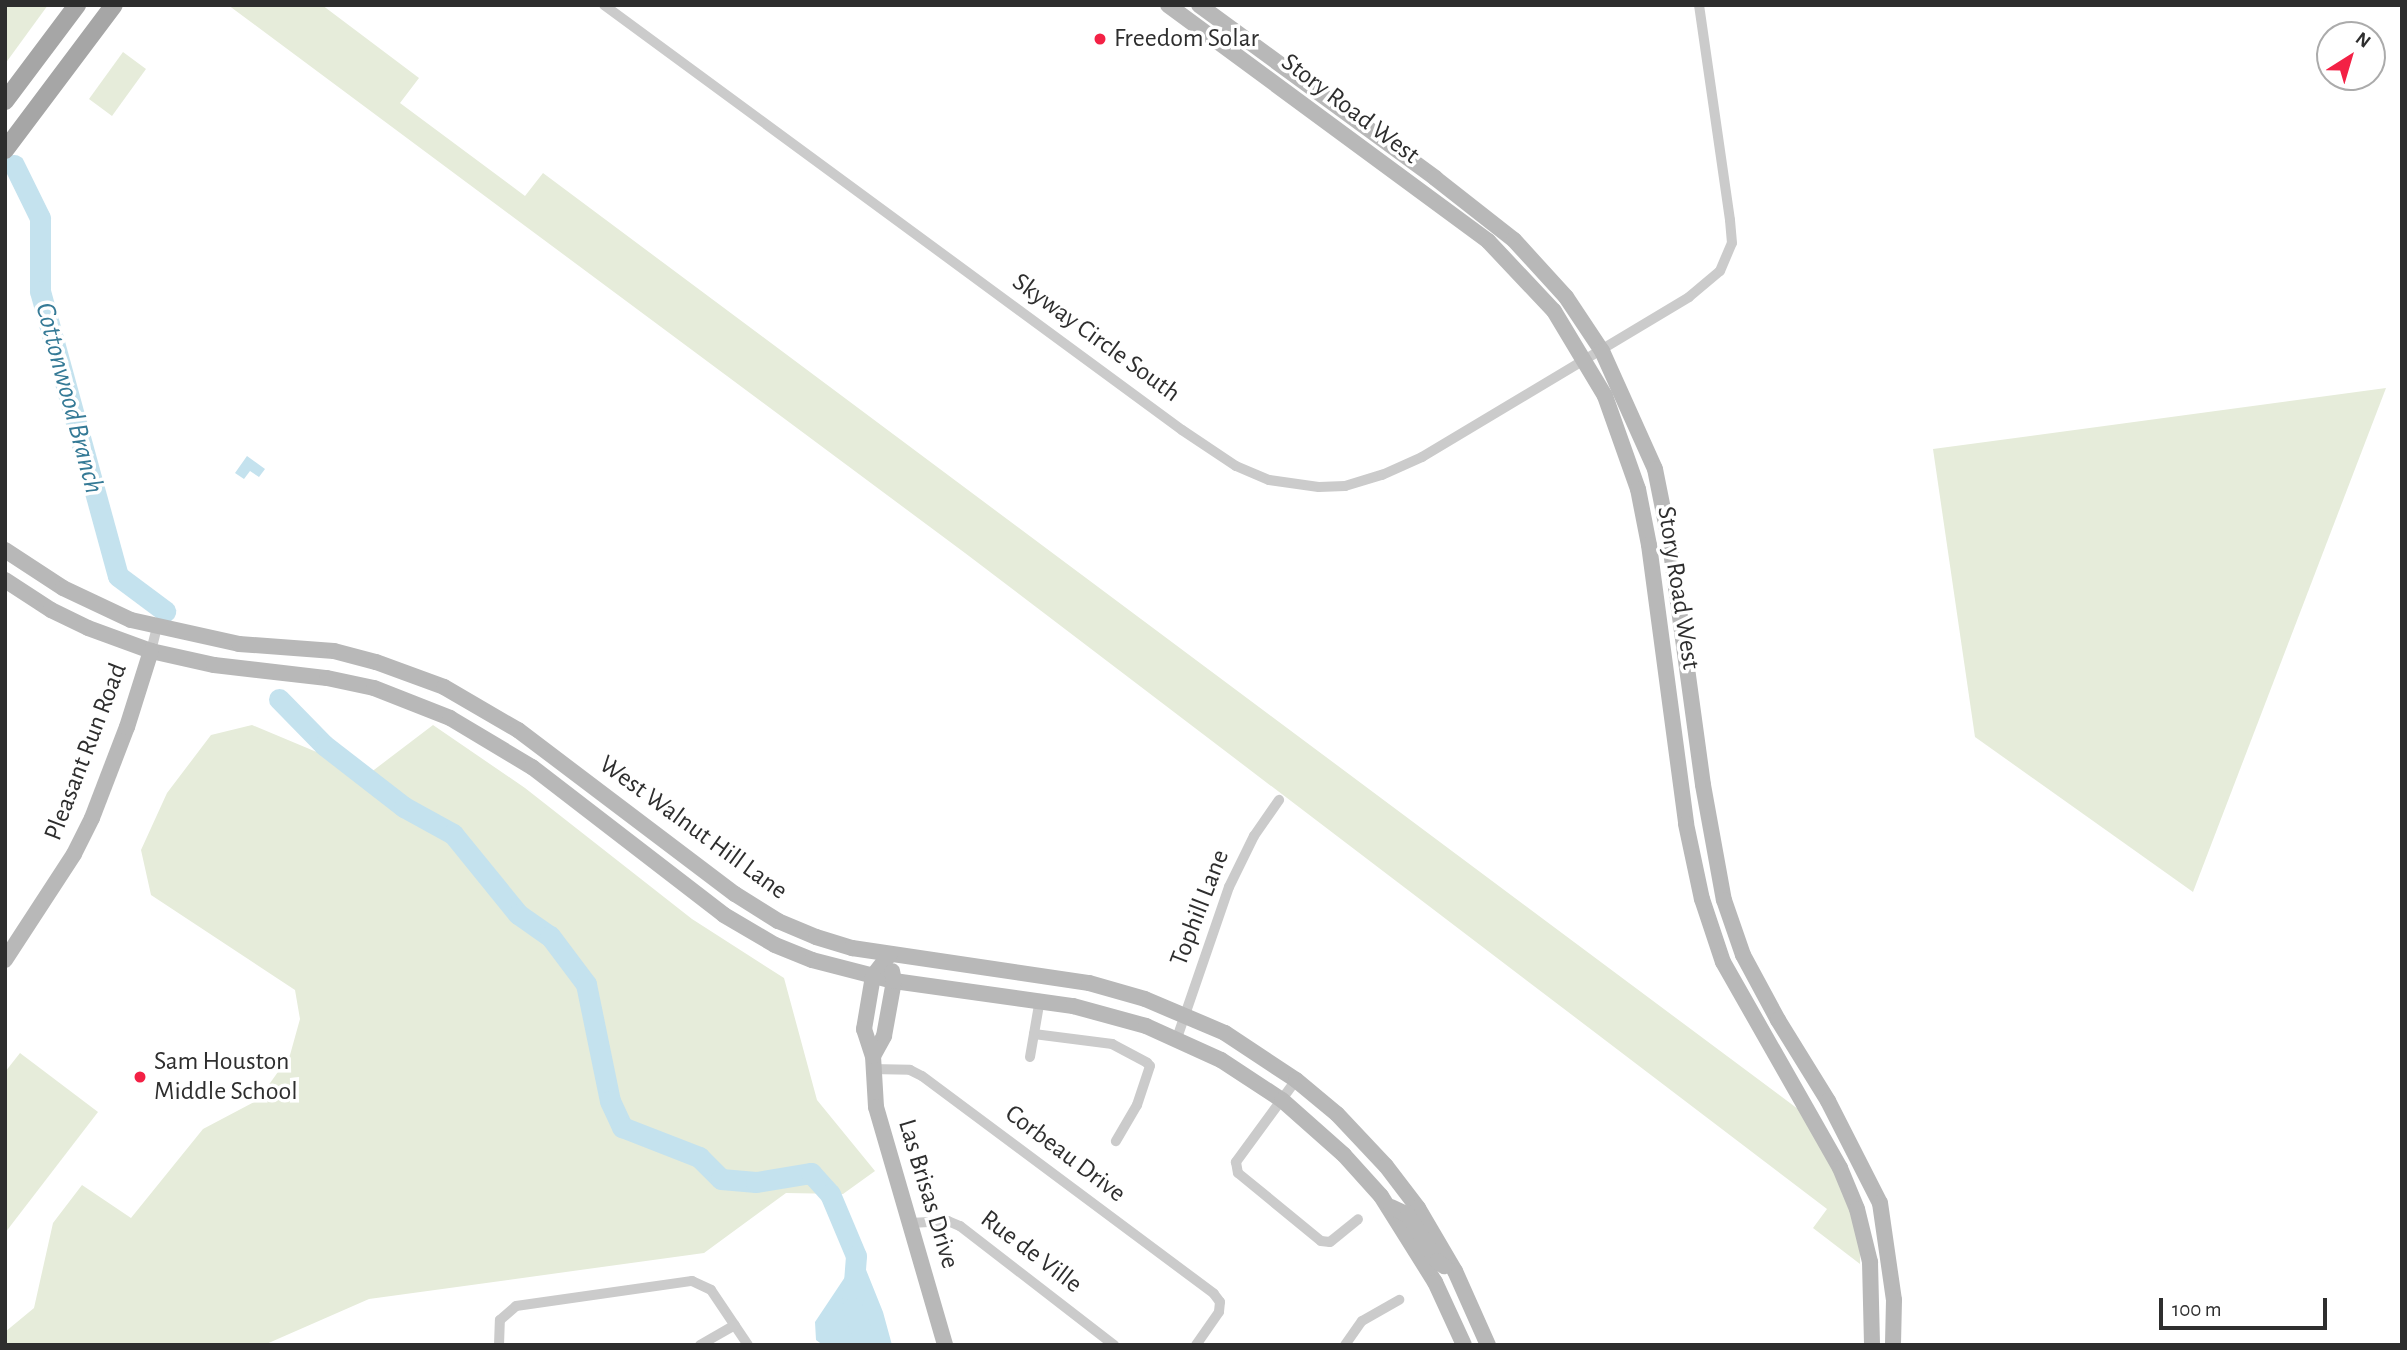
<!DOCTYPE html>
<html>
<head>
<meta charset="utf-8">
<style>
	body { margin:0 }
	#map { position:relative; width:2407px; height:1350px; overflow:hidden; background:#fff; font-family:"Alegreya Sans",sans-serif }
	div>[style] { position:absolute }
	.green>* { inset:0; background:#e6ecda }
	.water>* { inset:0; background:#c4e2ee }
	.river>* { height:21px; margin:-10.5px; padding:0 10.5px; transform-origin:10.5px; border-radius:10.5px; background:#c4e2ee }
	.street>* { height:10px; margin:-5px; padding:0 5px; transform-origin:5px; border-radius:5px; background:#cbcbcb }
	.secondary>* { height:16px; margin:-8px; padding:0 8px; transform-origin:8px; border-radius:8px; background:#b8b8b8 }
	.primary>* { height:18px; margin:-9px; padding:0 9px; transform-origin:9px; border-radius:9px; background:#a6a6a6 }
	.dots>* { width:19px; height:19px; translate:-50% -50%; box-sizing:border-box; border:4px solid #fff; border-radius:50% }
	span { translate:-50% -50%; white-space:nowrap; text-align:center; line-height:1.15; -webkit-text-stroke:7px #fff; paint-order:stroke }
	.poi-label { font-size:26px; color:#2e2e2e }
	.left { translate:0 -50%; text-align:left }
	.street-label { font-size:26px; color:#2e2e2e }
	.water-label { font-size:28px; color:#357a96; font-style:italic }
	.frame { position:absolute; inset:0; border:7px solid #2e2e2e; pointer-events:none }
	.north { position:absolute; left:2316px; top:21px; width:70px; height:70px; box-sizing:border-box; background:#fff; border:2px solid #ababab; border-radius:50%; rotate:37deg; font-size:19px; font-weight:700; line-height:28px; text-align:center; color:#2e2e2e }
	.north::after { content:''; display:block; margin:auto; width:24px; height:32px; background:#f32145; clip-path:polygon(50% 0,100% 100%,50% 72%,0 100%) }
	.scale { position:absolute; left:2159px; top:1298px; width:168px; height:32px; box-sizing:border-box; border:4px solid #2e2e2e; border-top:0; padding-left:9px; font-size:21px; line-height:24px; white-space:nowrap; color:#2e2e2e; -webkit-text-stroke:5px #fff; paint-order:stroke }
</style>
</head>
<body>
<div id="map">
	<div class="green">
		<div style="clip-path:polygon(5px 5px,48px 5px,5px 64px)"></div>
		<div style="clip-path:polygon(228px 5px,322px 5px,419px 78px,400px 103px,525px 196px,543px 173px,1802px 1112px,1826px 1151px,1850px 1212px,1860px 1244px,1860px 1264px,1813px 1228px,1827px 1209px,965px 553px)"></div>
		<div style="clip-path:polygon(123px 52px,146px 69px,112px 116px,89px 99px)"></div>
		<div style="clip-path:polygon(2386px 388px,2193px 892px,1975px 737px,1933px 449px)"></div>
		<div style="clip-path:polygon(252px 725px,319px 753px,366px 776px,433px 725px,525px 788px,692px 919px,784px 978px,817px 1100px,875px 1171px,843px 1194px,786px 1193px,704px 1253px,369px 1299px,264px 1345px,5px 1345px,5px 1332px,34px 1308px,53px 1223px,82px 1185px,131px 1218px,203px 1129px,258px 1100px,290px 1055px,300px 1019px,295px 990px,151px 895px,141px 850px,167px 793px,211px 735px)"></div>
		<div style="clip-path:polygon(20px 1053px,98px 1112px,5px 1233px,5px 1072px)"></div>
	</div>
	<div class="water">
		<div style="clip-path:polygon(247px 456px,265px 469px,259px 477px,250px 471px,244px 479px,235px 473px)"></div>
		<div style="clip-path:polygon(848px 1225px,883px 1312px,892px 1345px,823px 1345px,816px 1340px,815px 1322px,847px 1274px,864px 1282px,837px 1231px)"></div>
	</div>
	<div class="river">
		<div style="left:14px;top:165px;width:59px;rotate:63.9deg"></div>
		<div style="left:40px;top:218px;width:73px;rotate:90deg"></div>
		<div style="left:40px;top:291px;width:295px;rotate:74.7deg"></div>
		<div style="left:118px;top:576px;width:59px;rotate:36.7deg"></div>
		<div style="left:279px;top:699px;width:64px;rotate:45.6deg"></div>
		<div style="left:324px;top:745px;width:101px;rotate:37.8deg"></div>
		<div style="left:404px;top:807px;width:56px;rotate:28.9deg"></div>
		<div style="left:453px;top:834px;width:103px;rotate:50.9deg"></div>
		<div style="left:518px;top:914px;width:39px;rotate:35deg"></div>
		<div style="left:550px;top:936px;width:60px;rotate:53.1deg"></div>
		<div style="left:586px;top:984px;width:119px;rotate:78.4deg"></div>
		<div style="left:610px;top:1101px;width:29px;rotate:65deg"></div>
		<div style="left:622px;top:1127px;width:83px;rotate:21.3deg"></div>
		<div style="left:699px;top:1157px;width:31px;rotate:45deg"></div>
		<div style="left:721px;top:1179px;width:35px;rotate:5deg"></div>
		<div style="left:756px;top:1182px;width:56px;rotate:-9.3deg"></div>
		<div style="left:811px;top:1173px;width:28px;rotate:48deg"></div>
		<div style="left:830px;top:1194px;width:67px;rotate:67.2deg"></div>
		<div style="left:856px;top:1256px;width:52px;rotate:94.4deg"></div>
		<div style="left:852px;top:1308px;width:40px;rotate:68deg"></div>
	</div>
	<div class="street">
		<div style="left:604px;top:5px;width:717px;rotate:36.33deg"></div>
		<div style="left:1182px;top:430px;width:65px;rotate:33.7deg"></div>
		<div style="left:1236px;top:466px;width:36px;rotate:23deg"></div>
		<div style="left:1269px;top:480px;width:50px;rotate:8deg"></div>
		<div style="left:1319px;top:487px;width:26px;rotate:-2deg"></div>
		<div style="left:1345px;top:486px;width:39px;rotate:-17deg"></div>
		<div style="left:1382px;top:475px;width:44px;rotate:-24.2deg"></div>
		<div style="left:1422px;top:457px;width:311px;rotate:-30.9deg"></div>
		<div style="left:1689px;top:297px;width:40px;rotate:-40deg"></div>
		<div style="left:1720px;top:271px;width:30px;rotate:-67deg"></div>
		<div style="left:1732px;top:243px;width:23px;rotate:-95deg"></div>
		<div style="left:1730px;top:220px;width:217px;rotate:-98.2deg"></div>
		<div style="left:151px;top:651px;width:25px;rotate:-76deg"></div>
		<div style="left:1034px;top:1034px;width:79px;rotate:7.3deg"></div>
		<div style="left:1112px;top:1044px;width:40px;rotate:28deg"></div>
		<div style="left:1147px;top:1063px;width:4px;rotate:45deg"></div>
		<div style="left:1150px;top:1066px;width:41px;rotate:108.4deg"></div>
		<div style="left:1137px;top:1105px;width:42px;rotate:120.3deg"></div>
		<div style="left:1177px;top:1038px;width:160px;rotate:-71deg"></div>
		<div style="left:1229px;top:887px;width:57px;rotate:-63.9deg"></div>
		<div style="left:1254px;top:836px;width:44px;rotate:-55.2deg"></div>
		<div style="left:1030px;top:1057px;width:59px;rotate:-80.2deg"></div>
		<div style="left:871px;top:1069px;width:39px;rotate:1deg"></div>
		<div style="left:910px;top:1070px;width:13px;rotate:27deg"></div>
		<div style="left:922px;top:1076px;width:364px;rotate:36.7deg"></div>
		<div style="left:1214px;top:1294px;width:10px;rotate:53deg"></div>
		<div style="left:1220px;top:1302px;width:10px;rotate:96deg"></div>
		<div style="left:1219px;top:1312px;width:40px;rotate:124.9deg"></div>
		<div style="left:1296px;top:1080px;width:102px;rotate:126.2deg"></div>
		<div style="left:1236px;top:1162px;width:11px;rotate:80deg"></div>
		<div style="left:1238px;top:1173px;width:107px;rotate:39.3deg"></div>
		<div style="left:1321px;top:1241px;width:9px;rotate:6deg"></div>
		<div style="left:1330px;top:1242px;width:36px;rotate:-39deg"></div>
		<div style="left:910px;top:1223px;width:38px;rotate:-3deg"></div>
		<div style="left:948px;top:1221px;width:13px;rotate:23deg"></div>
		<div style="left:960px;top:1226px;width:195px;rotate:37.7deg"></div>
		<div style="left:499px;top:1345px;width:25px;rotate:-88deg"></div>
		<div style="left:500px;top:1320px;width:21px;rotate:-41deg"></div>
		<div style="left:516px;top:1306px;width:178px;rotate:-8.1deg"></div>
		<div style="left:692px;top:1281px;width:21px;rotate:25deg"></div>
		<div style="left:711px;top:1290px;width:66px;rotate:56.1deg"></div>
		<div style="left:700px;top:1345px;width:40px;rotate:-29.7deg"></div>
		<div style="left:1345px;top:1345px;width:29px;rotate:-55deg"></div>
		<div style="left:1362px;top:1321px;width:43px;rotate:-29.6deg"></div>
	</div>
	<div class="secondary">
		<div style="left:1168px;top:5px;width:398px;rotate:36.4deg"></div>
		<div style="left:1488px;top:241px;width:96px;rotate:46.7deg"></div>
		<div style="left:1554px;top:311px;width:99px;rotate:59deg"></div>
		<div style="left:1605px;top:396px;width:99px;rotate:70.5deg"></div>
		<div style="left:1638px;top:489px;width:57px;rotate:78.9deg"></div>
		<div style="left:1649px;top:545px;width:281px;rotate:82.4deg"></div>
		<div style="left:1686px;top:824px;width:77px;rotate:78deg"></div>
		<div style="left:1702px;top:899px;width:66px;rotate:71.6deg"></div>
		<div style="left:1723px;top:962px;width:237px;rotate:60.4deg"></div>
		<div style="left:1840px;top:1168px;width:44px;rotate:67.5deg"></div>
		<div style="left:1857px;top:1209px;width:55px;rotate:76.2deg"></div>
		<div style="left:1870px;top:1262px;width:83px;rotate:88.6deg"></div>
		<div style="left:1199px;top:5px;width:293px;rotate:36.2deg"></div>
		<div style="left:1435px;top:178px;width:100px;rotate:38.1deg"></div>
		<div style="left:1514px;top:240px;width:77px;rotate:47.6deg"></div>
		<div style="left:1566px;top:297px;width:65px;rotate:56.3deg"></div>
		<div style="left:1602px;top:351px;width:129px;rotate:65.8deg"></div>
		<div style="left:1655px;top:469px;width:76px;rotate:78.7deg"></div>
		<div style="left:1670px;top:544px;width:243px;rotate:82.2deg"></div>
		<div style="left:1703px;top:785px;width:117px;rotate:79.7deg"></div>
		<div style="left:1724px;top:900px;width:58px;rotate:70.9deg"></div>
		<div style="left:1743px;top:955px;width:74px;rotate:61.7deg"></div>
		<div style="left:1778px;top:1020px;width:95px;rotate:58.3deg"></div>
		<div style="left:1828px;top:1101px;width:114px;rotate:63deg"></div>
		<div style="left:1880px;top:1203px;width:98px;rotate:81.8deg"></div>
		<div style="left:1894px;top:1300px;width:45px;rotate:91.3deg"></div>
		<div style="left:5px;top:550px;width:69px;rotate:33.2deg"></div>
		<div style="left:63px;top:588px;width:75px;rotate:25.2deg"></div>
		<div style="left:131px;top:620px;width:111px;rotate:12.5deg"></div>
		<div style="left:239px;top:644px;width:95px;rotate:4.2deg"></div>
		<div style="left:334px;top:651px;width:43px;rotate:14.7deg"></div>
		<div style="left:376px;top:662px;width:72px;rotate:20.2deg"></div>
		<div style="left:444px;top:687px;width:86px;rotate:30.2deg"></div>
		<div style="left:518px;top:730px;width:272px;rotate:37.1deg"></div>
		<div style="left:735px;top:894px;width:51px;rotate:32.1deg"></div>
		<div style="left:778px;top:921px;width:41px;rotate:22.8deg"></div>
		<div style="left:816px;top:937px;width:38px;rotate:17deg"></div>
		<div style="left:852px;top:948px;width:240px;rotate:8.4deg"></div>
		<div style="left:1089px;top:983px;width:58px;rotate:15.9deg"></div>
		<div style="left:1145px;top:999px;width:87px;rotate:23deg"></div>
		<div style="left:1225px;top:1033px;width:85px;rotate:33.5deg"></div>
		<div style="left:1296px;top:1080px;width:53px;rotate:39.7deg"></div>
		<div style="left:1337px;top:1114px;width:71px;rotate:46.7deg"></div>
		<div style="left:1386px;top:1166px;width:53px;rotate:52.7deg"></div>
		<div style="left:1418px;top:1208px;width:73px;rotate:59.6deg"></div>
		<div style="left:1455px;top:1271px;width:81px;rotate:66deg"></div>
		<div style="left:5px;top:580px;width:55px;rotate:33.1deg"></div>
		<div style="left:51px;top:610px;width:41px;rotate:25.9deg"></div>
		<div style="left:88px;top:628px;width:67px;rotate:20.1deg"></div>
		<div style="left:151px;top:651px;width:65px;rotate:12.5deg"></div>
		<div style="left:214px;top:665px;width:114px;rotate:6.6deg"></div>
		<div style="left:327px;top:678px;width:48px;rotate:12deg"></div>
		<div style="left:374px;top:688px;width:82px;rotate:21.5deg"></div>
		<div style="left:450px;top:718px;width:96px;rotate:30.9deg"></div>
		<div style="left:532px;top:767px;width:242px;rotate:37.6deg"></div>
		<div style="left:724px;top:915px;width:59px;rotate:30.5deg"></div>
		<div style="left:775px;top:945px;width:40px;rotate:22deg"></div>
		<div style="left:812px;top:960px;width:85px;rotate:14.4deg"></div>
		<div style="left:894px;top:981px;width:181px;rotate:8deg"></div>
		<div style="left:1073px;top:1006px;width:76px;rotate:15.3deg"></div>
		<div style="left:1146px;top:1026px;width:82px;rotate:24.4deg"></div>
		<div style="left:1221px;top:1060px;width:73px;rotate:33.3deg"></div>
		<div style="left:1282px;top:1100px;width:83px;rotate:41.6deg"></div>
		<div style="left:1344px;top:1155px;width:55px;rotate:47.9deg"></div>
		<div style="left:1381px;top:1196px;width:102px;rotate:57.9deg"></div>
		<div style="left:1435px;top:1282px;width:69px;rotate:65.3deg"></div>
		<div style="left:890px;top:954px;width:28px;rotate:128deg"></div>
		<div style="left:873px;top:976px;width:54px;rotate:99.6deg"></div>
		<div style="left:864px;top:1029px;width:28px;rotate:72deg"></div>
		<div style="left:873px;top:1056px;width:51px;rotate:86.6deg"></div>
		<div style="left:876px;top:1107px;width:248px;rotate:73.8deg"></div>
		<div style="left:5px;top:960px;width:126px;rotate:-56.9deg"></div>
		<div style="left:74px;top:854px;width:40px;rotate:-63.4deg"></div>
		<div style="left:92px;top:818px;width:97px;rotate:-69deg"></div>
		<div style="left:127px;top:727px;width:80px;rotate:-72.5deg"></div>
		<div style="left:873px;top:1056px;width:23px;rotate:-61deg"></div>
		<div style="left:884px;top:1036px;width:56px;rotate:-79.7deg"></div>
		<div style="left:894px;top:981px;width:10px;rotate:-101deg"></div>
		<div style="left:1391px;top:1207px;width:19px;rotate:25deg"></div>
		<div style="left:1408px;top:1215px;width:54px;rotate:57.8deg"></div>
		<div style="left:1437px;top:1261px;width:9px;rotate:36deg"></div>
	</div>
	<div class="primary">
		<div style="left:5px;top:101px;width:120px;rotate:-53.1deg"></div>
		<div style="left:5px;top:150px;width:181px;rotate:-53.1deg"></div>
	</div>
	<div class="dots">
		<div style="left:1100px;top:39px;background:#f32145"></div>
		<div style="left:140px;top:1077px;background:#f32145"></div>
	</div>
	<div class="poi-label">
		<span class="left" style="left:1114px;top:39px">Freedom Solar</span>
		<span class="left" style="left:154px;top:1077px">Sam Houston<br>Middle School</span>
	</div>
	<div class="street-label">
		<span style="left:1350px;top:109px;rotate:37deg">Story Road West</span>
		<span style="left:1096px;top:338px;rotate:36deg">Skyway Circle South</span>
		<span style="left:1678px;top:588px;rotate:81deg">Story Road West</span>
		<span style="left:86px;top:752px;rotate:-69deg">Pleasant Run Road</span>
		<span style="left:693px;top:828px;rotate:36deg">West Walnut Hill Lane</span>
		<span style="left:1200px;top:908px;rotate:-69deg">Tophill Lane</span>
		<span style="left:1065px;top:1154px;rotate:37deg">Corbeau Drive</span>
		<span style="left:928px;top:1194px;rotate:73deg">Las Brisas Drive</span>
		<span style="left:1031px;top:1252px;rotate:37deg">Rue de Ville</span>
	</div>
	<div class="water-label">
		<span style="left:69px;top:398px;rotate:75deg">Cottonwood Branch</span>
	</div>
	<div class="frame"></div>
	<div class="north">N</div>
	<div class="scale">100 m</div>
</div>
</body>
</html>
